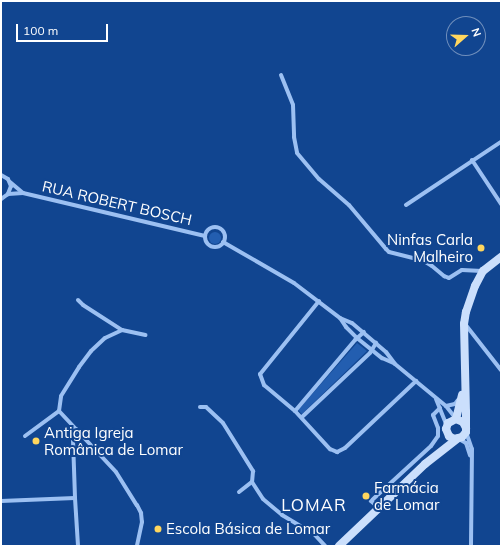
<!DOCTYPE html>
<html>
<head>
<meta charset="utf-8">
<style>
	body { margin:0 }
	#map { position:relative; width:502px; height:547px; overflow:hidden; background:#114590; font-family:Mulish,sans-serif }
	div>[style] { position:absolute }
	.green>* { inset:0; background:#235eb0 }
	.round { border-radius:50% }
	.minor>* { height:4px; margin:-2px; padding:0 2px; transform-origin:2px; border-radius:2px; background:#9cc0f2 }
	.minor>.ring { margin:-2px; padding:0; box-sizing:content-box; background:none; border:4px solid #9cc0f2; border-radius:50% }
	.secondary>* { height:8px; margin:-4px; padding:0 4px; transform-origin:4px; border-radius:4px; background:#cbdffc }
	.dots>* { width:11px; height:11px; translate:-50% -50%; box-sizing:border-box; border:2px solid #114590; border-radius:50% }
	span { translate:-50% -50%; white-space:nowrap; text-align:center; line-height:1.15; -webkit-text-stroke:4px #114590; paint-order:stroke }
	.street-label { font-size:15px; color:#fff }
	.poi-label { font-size:15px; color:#fff }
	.right { translate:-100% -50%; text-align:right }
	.left { translate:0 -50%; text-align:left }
	.quarter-label { font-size:17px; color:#fff; letter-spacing:1px }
	.frame { position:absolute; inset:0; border:2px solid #fff; pointer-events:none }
	.north { position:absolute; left:446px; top:16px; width:40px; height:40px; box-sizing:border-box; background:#114590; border:1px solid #708fbc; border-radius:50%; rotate:70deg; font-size:11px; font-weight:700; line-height:16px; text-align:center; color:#fff }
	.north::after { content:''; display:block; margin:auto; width:14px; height:18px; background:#ffd65e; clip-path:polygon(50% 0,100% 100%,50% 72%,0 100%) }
	.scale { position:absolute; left:16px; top:24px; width:92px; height:18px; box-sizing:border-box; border:2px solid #fff; border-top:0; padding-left:5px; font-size:12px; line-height:14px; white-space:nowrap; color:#fff; -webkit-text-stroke:3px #114590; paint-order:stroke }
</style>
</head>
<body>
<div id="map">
	<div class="green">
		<div class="round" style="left:209px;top:232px;width:12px;height:12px"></div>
		<div style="clip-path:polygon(357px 343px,367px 351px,302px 414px,298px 410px)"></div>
	</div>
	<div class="minor">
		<div style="left:281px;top:75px;width:32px;rotate:68deg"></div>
		<div style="left:293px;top:105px;width:32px;rotate:88deg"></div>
		<div style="left:294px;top:137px;width:16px;rotate:79deg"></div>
		<div style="left:297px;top:153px;width:34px;rotate:50deg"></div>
		<div style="left:319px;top:179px;width:40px;rotate:41deg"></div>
		<div style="left:349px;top:205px;width:57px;rotate:49.9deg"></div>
		<div style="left:386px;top:249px;width:4px;rotate:45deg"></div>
		<div style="left:389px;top:252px;width:36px;rotate:14deg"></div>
		<div style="left:424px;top:261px;width:9px;rotate:32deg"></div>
		<div style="left:432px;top:266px;width:16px;rotate:40deg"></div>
		<div style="left:444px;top:276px;width:5px;rotate:22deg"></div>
		<div style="left:449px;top:278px;width:15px;rotate:-32deg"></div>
		<div style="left:462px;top:270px;width:20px;rotate:3deg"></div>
		<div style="left:472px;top:160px;width:53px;rotate:56.6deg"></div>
		<div style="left:1px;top:175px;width:8px;rotate:30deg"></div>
		<div style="left:8px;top:179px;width:8px;rotate:67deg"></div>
		<div style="left:11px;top:186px;width:9px;rotate:111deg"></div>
		<div style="left:8px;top:194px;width:9px;rotate:144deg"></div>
		<div style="left:10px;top:182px;width:17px;rotate:40deg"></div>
		<div style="left:8px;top:194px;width:15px;rotate:-4deg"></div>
		<div style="left:23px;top:193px;width:187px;rotate:13.3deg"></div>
		<div style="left:406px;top:205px;width:114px;rotate:-33.6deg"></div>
		<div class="ring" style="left:205px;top:227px;width:16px;height:16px"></div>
		<div style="left:223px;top:242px;width:82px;rotate:30deg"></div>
		<div style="left:294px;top:283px;width:58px;rotate:37.3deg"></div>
		<div style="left:340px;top:318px;width:13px;rotate:23deg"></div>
		<div style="left:352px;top:323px;width:45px;rotate:40.5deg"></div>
		<div style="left:386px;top:352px;width:15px;rotate:53deg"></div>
		<div style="left:395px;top:364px;width:66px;rotate:39.5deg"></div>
		<div style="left:446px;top:406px;width:16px;rotate:52deg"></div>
		<div style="left:78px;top:300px;width:7px;rotate:45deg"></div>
		<div style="left:83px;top:305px;width:46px;rotate:32.7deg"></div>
		<div style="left:319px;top:301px;width:94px;rotate:128.9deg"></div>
		<div style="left:260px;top:374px;width:12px;rotate:70deg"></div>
		<div style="left:264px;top:385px;width:40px;rotate:40deg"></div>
		<div style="left:295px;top:411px;width:52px;rotate:47.4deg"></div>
		<div style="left:330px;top:449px;width:8px;rotate:23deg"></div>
		<div style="left:337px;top:452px;width:9px;rotate:-27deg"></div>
		<div style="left:345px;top:448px;width:98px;rotate:-43.3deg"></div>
		<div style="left:340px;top:318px;width:11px;rotate:56deg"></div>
		<div style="left:346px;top:327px;width:16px;rotate:45deg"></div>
		<div style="left:357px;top:338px;width:32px;rotate:39deg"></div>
		<div style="left:382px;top:358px;width:13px;rotate:23deg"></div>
		<div style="left:465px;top:324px;width:58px;rotate:52deg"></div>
		<div style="left:436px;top:399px;width:27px;rotate:68deg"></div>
		<div style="left:446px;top:406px;width:9px;rotate:-13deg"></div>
		<div style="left:455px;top:404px;width:5px;rotate:-53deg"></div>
		<div style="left:200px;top:407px;width:6px"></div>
		<div style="left:206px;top:407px;width:23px;rotate:43deg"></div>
		<div style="left:223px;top:423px;width:57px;rotate:58deg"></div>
		<div style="left:253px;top:471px;width:11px;rotate:95deg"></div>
		<div style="left:59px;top:411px;width:83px;rotate:46.9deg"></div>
		<div style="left:116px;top:472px;width:39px;rotate:58deg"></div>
		<div style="left:137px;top:505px;width:9px;rotate:63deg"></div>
		<div style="left:141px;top:513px;width:9px;rotate:84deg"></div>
		<div style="left:142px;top:522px;width:25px;rotate:102deg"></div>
		<div style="left:59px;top:411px;width:15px;rotate:-82deg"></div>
		<div style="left:61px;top:396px;width:34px;rotate:-58deg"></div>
		<div style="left:79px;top:367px;width:20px;rotate:-53deg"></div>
		<div style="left:91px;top:351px;width:19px;rotate:-43deg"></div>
		<div style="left:105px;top:338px;width:19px;rotate:-25deg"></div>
		<div style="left:122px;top:330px;width:24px;rotate:12deg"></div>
		<div style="left:295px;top:411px;width:93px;rotate:-49.8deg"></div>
		<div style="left:355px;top:340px;width:12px;rotate:-42deg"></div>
		<div style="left:302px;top:417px;width:93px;rotate:-43.3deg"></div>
		<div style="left:370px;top:353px;width:12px;rotate:-59deg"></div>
		<div style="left:76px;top:429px;width:11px;rotate:105deg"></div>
		<div style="left:73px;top:440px;width:58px;rotate:88deg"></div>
		<div style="left:75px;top:498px;width:48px;rotate:86.4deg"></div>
		<div style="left:466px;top:432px;width:18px;rotate:71deg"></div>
		<div style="left:472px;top:449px;width:97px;rotate:90.6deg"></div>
		<div style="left:25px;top:436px;width:42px;rotate:-36.3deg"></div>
		<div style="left:459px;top:439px;width:8px;rotate:30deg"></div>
		<div style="left:466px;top:443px;width:13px;rotate:72deg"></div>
		<div style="left:239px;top:492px;width:16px;rotate:-38deg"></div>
		<div style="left:252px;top:482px;width:20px;rotate:57deg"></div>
		<div style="left:263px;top:499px;width:25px;rotate:40deg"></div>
		<div style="left:282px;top:515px;width:37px;rotate:31deg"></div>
		<div style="left:314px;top:534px;width:16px;rotate:47deg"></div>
		<div style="left:1px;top:501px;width:74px;rotate:-2.3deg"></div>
		<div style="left:379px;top:508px;width:11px;rotate:-139deg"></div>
		<div style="left:371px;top:501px;width:81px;rotate:-42.5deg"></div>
		<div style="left:431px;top:446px;width:12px;rotate:-55deg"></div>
		<div style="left:438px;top:436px;width:8px;rotate:-90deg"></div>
		<div style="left:438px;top:428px;width:14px;rotate:-111deg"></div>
		<div style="left:433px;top:415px;width:10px;rotate:-45deg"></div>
	</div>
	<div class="secondary">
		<div style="left:456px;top:419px;width:25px;rotate:-76deg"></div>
		<div style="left:466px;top:428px;width:7px;rotate:-117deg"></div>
		<div style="left:463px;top:422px;width:8px;rotate:-157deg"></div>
		<div style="left:456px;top:419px;width:9px;rotate:153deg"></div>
		<div style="left:448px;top:423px;width:6px;rotate:108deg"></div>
		<div style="left:446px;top:429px;width:8px;rotate:67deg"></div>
		<div style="left:449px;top:436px;width:6px;rotate:31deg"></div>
		<div style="left:454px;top:439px;width:8px;rotate:-14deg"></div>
		<div style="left:462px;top:437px;width:6px;rotate:-51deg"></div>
		<div style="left:466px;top:432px;width:20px;rotate:-90deg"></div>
		<div style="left:466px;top:412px;width:88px;rotate:-91.3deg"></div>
		<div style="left:464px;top:324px;width:12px;rotate:-81deg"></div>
		<div style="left:466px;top:312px;width:28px;rotate:-71deg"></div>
		<div style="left:475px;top:286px;width:17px;rotate:-62deg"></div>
		<div style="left:483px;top:271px;width:23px;rotate:-38deg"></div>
		<div style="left:339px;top:546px;width:119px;rotate:-43.6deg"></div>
		<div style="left:425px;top:464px;width:41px;rotate:-38deg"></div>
	</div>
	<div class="dots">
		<div style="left:481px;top:248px;background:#ffd65e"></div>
		<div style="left:36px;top:441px;background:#ffd65e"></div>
		<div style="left:366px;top:496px;background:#ffd65e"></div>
		<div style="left:158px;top:529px;background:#ffd65e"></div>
	</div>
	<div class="street-label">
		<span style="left:117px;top:203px;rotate:13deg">RUA ROBERT BOSCH</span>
	</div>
	<div class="poi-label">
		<span class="right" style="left:473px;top:248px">Ninfas Carla<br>Malheiro</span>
		<span class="left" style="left:44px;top:441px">Antiga Igreja<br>Românica de Lomar</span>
		<span class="left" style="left:374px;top:496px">Farmácia<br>de Lomar</span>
		<span class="left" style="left:166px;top:529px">Escola Básica de Lomar</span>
	</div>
	<div class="quarter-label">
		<span style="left:314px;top:505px">LOMAR</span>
	</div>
	<div class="frame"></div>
	<div class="north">N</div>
	<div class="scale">100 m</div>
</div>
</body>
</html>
